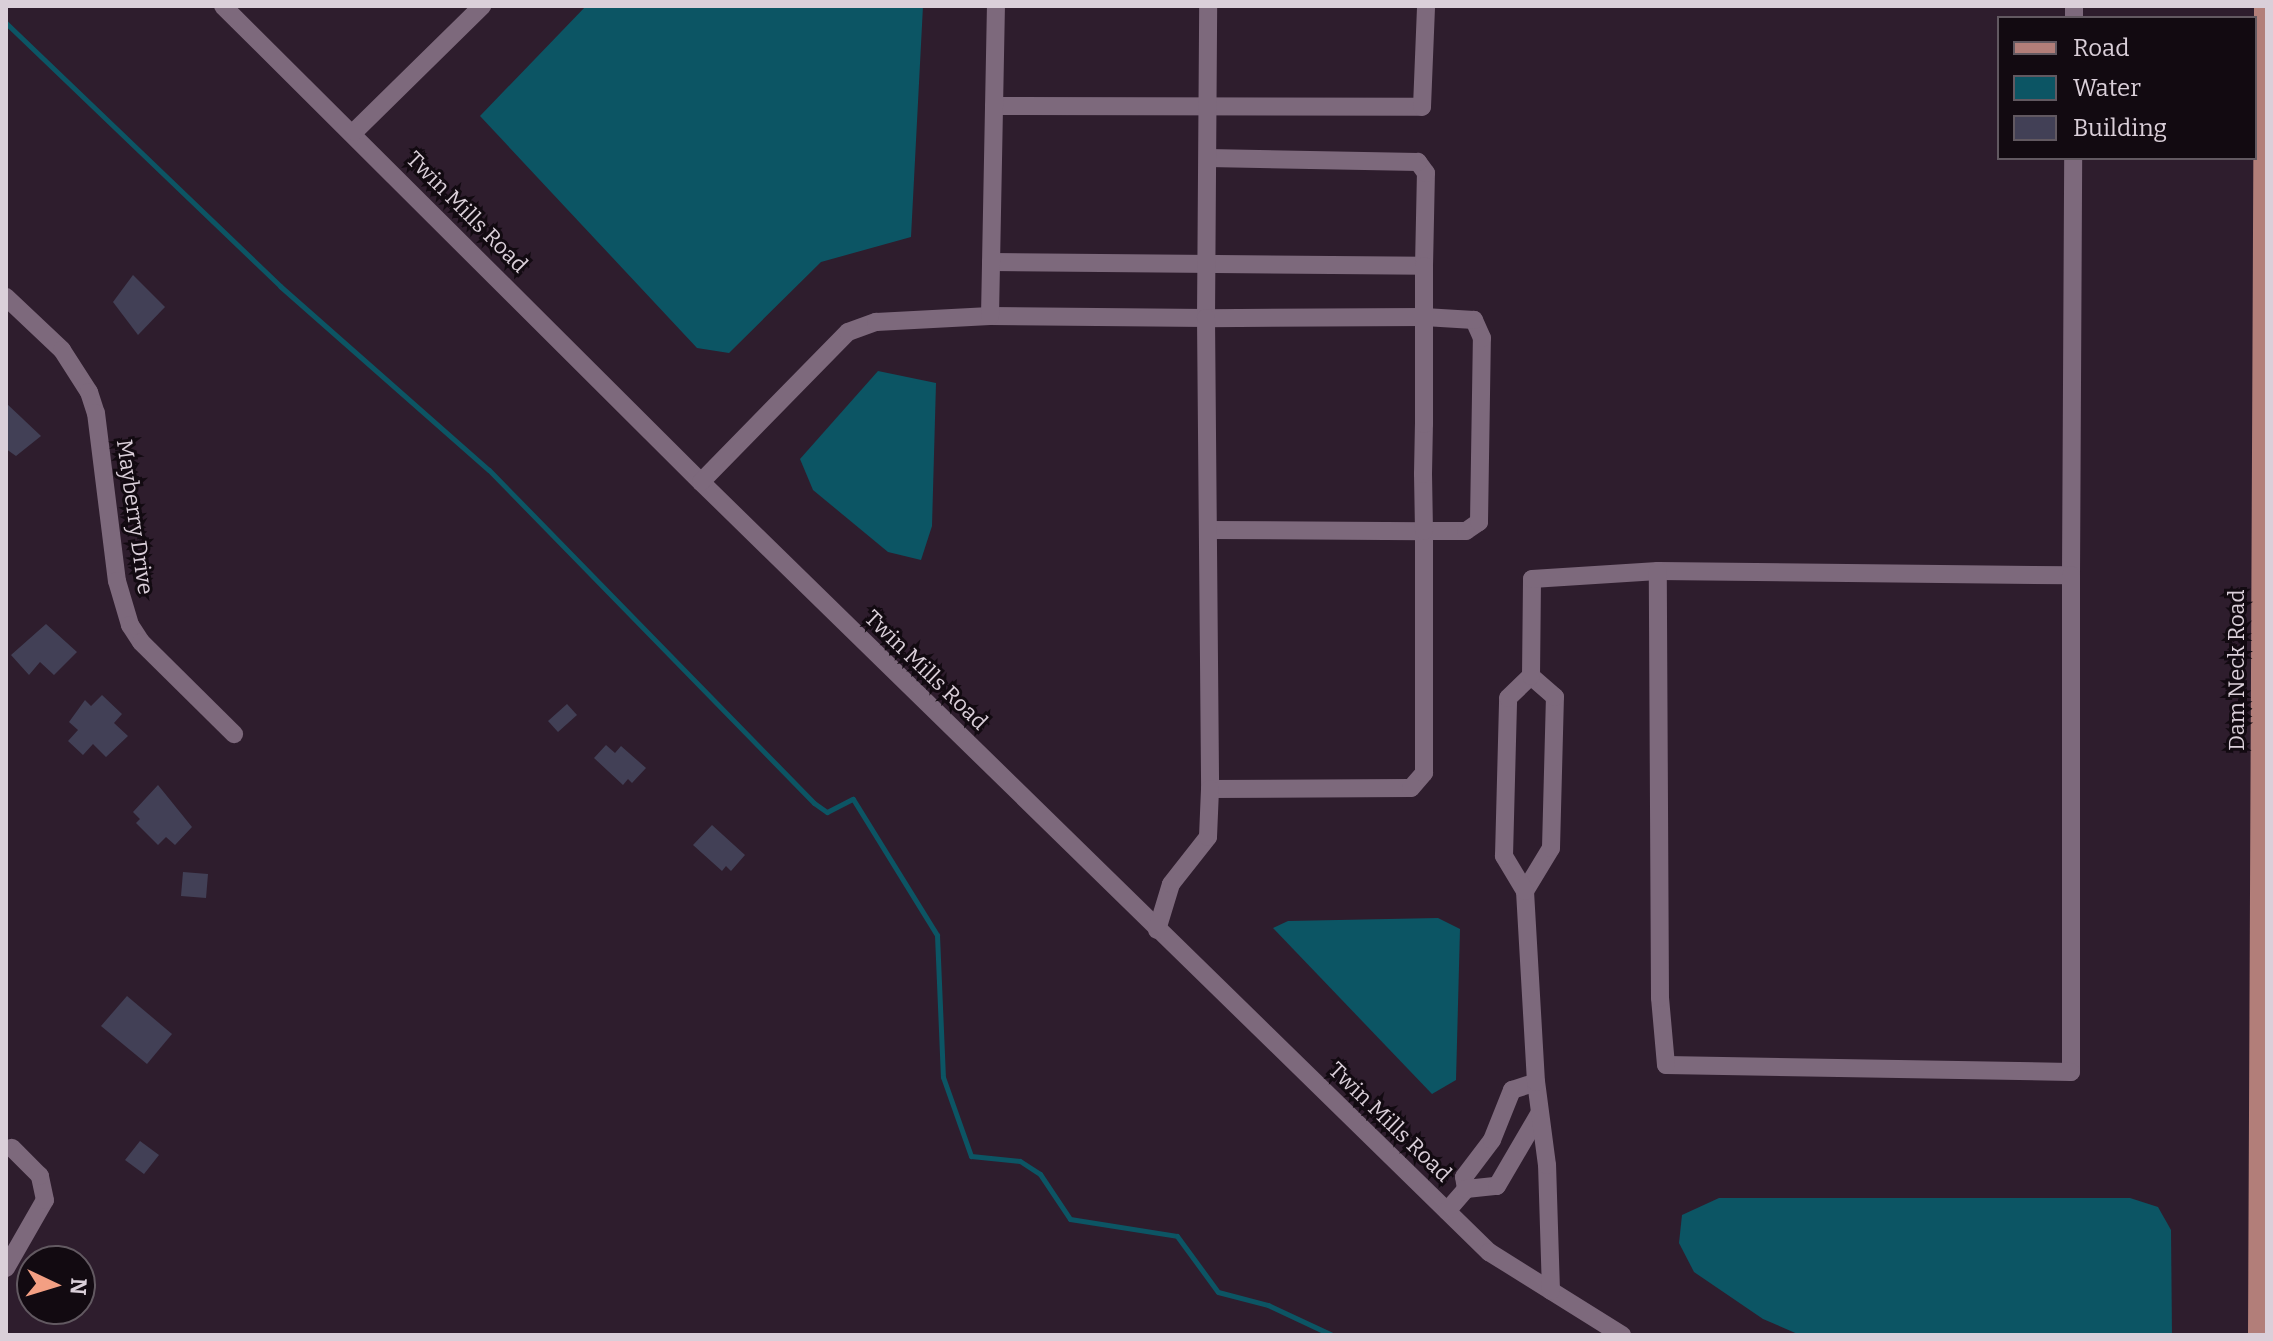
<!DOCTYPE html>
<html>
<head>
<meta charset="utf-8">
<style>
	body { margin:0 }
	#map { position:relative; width:2273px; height:1341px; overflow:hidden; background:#2e1d2d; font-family:Bitter,serif }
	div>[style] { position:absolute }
	.water>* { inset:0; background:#0c5564 }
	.stream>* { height:5px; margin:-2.5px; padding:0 2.5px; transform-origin:2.5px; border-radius:2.5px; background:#0c5564 }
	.building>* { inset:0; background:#424056 }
	.minor>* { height:18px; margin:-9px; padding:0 9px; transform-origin:9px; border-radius:9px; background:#7d697c }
	.major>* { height:20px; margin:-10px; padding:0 10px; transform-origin:10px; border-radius:10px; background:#b27e79 }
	span { translate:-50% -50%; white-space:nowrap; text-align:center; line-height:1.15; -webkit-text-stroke:6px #120a11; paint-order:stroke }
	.street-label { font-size:22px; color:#dacfd9 }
	.frame { position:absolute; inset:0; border:8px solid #dacfd9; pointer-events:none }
	.legend { position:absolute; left:1997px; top:16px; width:260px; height:144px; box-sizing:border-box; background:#120a11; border:2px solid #625961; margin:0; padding:10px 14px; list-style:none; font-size:24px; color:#dacfd9 }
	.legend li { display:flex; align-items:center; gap:16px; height:40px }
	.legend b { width:40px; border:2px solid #625961 }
	.north { position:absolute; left:16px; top:1245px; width:80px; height:80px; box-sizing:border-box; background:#120a11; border:2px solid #625961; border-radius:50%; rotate:94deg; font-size:22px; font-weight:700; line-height:32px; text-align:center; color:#dacfd9 }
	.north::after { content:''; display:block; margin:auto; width:28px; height:36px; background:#f39f83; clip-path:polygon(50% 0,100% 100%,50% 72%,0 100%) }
</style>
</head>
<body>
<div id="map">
	<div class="water">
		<div style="clip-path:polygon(586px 6px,923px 6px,911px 237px,821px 262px,729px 353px,697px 348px,480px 116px)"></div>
		<div style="clip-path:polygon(878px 371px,936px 383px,932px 526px,921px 560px,888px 552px,813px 490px,800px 459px)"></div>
		<div style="clip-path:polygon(1438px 918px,1460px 929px,1456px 1080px,1432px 1094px,1273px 928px,1288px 921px)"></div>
		<div style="clip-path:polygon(1719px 1198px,2130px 1198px,2158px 1207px,2171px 1230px,2172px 1335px,1800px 1335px,1763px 1319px,1694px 1272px,1679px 1243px,1682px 1215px)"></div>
	</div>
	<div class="stream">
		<div style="left:6px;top:23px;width:380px;rotate:43.8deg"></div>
		<div style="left:280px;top:286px;width:278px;rotate:41.4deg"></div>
		<div style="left:489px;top:470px;width:465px;rotate:45.7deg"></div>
		<div style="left:814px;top:803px;width:16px;rotate:35deg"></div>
		<div style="left:827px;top:812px;width:29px;rotate:-27deg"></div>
		<div style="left:853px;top:799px;width:160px;rotate:58.3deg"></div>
		<div style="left:937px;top:935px;width:142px;rotate:87.6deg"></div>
		<div style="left:943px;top:1077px;width:84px;rotate:70.5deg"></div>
		<div style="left:971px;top:1156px;width:49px;rotate:5.8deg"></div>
		<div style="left:1020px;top:1161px;width:24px;rotate:33deg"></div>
		<div style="left:1040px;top:1174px;width:54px;rotate:56.3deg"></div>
		<div style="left:1070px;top:1219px;width:108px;rotate:9deg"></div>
		<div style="left:1177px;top:1236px;width:69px;rotate:53.8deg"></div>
		<div style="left:1218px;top:1292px;width:52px;rotate:14.6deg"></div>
		<div style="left:1268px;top:1305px;width:71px;rotate:25.1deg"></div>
	</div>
	<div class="building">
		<div style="clip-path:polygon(133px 275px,165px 307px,138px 335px,113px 302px)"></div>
		<div style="clip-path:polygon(6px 403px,41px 436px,16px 456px,6px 449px)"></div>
		<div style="clip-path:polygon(46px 624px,77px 652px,54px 675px,40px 662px,29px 675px,11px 655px)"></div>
		<div style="clip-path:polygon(102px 695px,122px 714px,114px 723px,128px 736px,106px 757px,93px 744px,83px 755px,68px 741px,78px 730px,69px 722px,85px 700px,91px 706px)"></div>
		<div style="clip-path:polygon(567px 704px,577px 715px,558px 732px,548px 721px)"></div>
		<div style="clip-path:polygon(606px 745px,615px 753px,621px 746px,646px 768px,632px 783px,628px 779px,623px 785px,594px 758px)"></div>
		<div style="clip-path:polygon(158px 785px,192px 827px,175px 845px,166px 837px,158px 845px,136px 823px,140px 819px,133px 812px)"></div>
		<div style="clip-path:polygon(712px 825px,745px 855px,731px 871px,726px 866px,722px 871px,693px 845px)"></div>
		<div style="clip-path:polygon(183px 872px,208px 874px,206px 898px,181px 896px)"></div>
		<div style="clip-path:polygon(127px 996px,172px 1034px,147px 1064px,101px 1026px)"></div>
		<div style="clip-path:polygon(140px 1141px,159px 1155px,144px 1174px,125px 1160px)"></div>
	</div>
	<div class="minor">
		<div style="left:223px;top:6px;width:675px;rotate:44.88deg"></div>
		<div style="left:701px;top:482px;width:1102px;rotate:44.34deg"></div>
		<div style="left:1489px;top:1252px;width:157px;rotate:32deg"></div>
		<div style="left:2074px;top:18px;width:12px;rotate:-90deg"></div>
		<div style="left:994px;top:106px;width:428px;rotate:0.1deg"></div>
		<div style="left:1422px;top:107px;width:101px;rotate:-87.7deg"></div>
		<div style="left:354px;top:132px;width:180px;rotate:-44.5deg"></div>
		<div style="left:991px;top:262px;width:433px;rotate:0.5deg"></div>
		<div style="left:1424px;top:266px;width:93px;rotate:-88.8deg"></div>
		<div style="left:1426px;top:173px;width:14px;rotate:-126deg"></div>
		<div style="left:1418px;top:162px;width:210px;rotate:-178.9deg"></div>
		<div style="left:6px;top:297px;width:77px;rotate:43.4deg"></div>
		<div style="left:62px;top:350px;width:50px;rotate:57.3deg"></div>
		<div style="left:89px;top:392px;width:22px;rotate:72deg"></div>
		<div style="left:96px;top:413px;width:169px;rotate:82.9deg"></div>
		<div style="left:117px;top:581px;width:46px;rotate:73.5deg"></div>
		<div style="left:130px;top:625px;width:20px;rotate:57deg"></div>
		<div style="left:141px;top:642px;width:131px;rotate:44.7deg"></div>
		<div style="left:990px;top:316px;width:216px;rotate:0.5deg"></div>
		<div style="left:1206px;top:318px;width:312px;rotate:-89.6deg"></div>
		<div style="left:701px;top:482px;width:210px;rotate:-45.6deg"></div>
		<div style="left:848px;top:332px;width:30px;rotate:-20deg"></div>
		<div style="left:876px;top:322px;width:114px;rotate:-3deg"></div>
		<div style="left:990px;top:316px;width:310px;rotate:-88.9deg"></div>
		<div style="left:1208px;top:530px;width:216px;rotate:0.3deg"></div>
		<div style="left:1424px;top:531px;width:42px"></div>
		<div style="left:1466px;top:531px;width:16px;rotate:-35deg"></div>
		<div style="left:1479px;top:522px;width:184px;rotate:-89.1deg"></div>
		<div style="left:1482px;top:338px;width:20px;rotate:-114deg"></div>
		<div style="left:1474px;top:320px;width:50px;rotate:-176.6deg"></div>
		<div style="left:1424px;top:317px;width:218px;rotate:179.7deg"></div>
		<div style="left:1206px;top:318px;width:471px;rotate:89.5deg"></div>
		<div style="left:1210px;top:789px;width:201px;rotate:-0.3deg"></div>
		<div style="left:1411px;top:788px;width:20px;rotate:-49deg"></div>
		<div style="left:1424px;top:773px;width:242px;rotate:-90deg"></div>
		<div style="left:1424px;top:531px;width:57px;rotate:-91deg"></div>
		<div style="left:1423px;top:474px;width:50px;rotate:-88.9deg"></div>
		<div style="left:1424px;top:424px;width:158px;rotate:-90deg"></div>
		<div style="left:2071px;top:575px;width:417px;rotate:-89.7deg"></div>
		<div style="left:1525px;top:891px;width:50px;rotate:-58.8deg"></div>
		<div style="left:1551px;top:848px;width:151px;rotate:-88.5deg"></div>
		<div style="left:1555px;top:697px;width:32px;rotate:-139deg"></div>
		<div style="left:1157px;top:930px;width:48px;rotate:-73.1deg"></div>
		<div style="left:1171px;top:884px;width:60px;rotate:-51.8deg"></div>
		<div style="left:1208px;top:837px;width:48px;rotate:-87.6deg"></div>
		<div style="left:1466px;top:1189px;width:12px;rotate:-99deg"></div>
		<div style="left:1464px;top:1177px;width:46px;rotate:-52.9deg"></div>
		<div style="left:1492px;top:1140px;width:54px;rotate:-68.2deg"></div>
		<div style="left:1512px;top:1090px;width:25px;rotate:-18deg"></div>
		<div style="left:1447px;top:1211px;width:29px;rotate:-49deg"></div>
		<div style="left:1466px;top:1189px;width:31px;rotate:-6deg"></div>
		<div style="left:1497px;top:1186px;width:83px;rotate:-59.7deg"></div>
		<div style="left:6px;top:1268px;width:78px;rotate:-60.2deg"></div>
		<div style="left:45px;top:1200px;width:25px;rotate:-102deg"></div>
		<div style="left:40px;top:1176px;width:40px;rotate:-135deg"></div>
		<div style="left:1551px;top:1291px;width:126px;rotate:-91.8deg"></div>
		<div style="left:1547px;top:1165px;width:84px;rotate:-97.5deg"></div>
		<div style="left:1536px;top:1082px;width:191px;rotate:-93.3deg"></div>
		<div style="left:1525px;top:891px;width:41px;rotate:-121deg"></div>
		<div style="left:1504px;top:856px;width:158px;rotate:-88.5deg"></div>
		<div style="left:1508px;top:698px;width:32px;rotate:-44deg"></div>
		<div style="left:1531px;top:676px;width:97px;rotate:-89.4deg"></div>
		<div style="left:1532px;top:579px;width:126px;rotate:-3.6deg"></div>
		<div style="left:1658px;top:571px;width:413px;rotate:0.6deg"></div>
		<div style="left:2071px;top:575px;width:497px;rotate:90deg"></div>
		<div style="left:2071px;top:1072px;width:405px;rotate:-179deg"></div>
		<div style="left:1666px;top:1065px;width:67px;rotate:-95.1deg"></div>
		<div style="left:1660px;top:998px;width:427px;rotate:-90.3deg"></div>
	</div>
	<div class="major">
		<div style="left:2258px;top:1335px;width:1329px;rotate:-89.74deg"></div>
	</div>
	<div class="street-label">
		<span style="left:467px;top:212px;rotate:45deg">Twin Mills Road</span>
		<span style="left:135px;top:517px;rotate:82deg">Mayberry Drive</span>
		<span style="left:926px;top:670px;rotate:44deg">Twin Mills Road</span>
		<span style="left:2237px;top:670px;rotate:-90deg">Dam Neck Road</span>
		<span style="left:1390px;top:1122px;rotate:44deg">Twin Mills Road</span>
	</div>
	<div class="frame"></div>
	<ul class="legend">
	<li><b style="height:10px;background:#b27e79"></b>Road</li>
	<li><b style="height:22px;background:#0c5564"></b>Water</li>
	<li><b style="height:22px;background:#424056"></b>Building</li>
	</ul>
	<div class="north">N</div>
</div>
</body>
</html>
